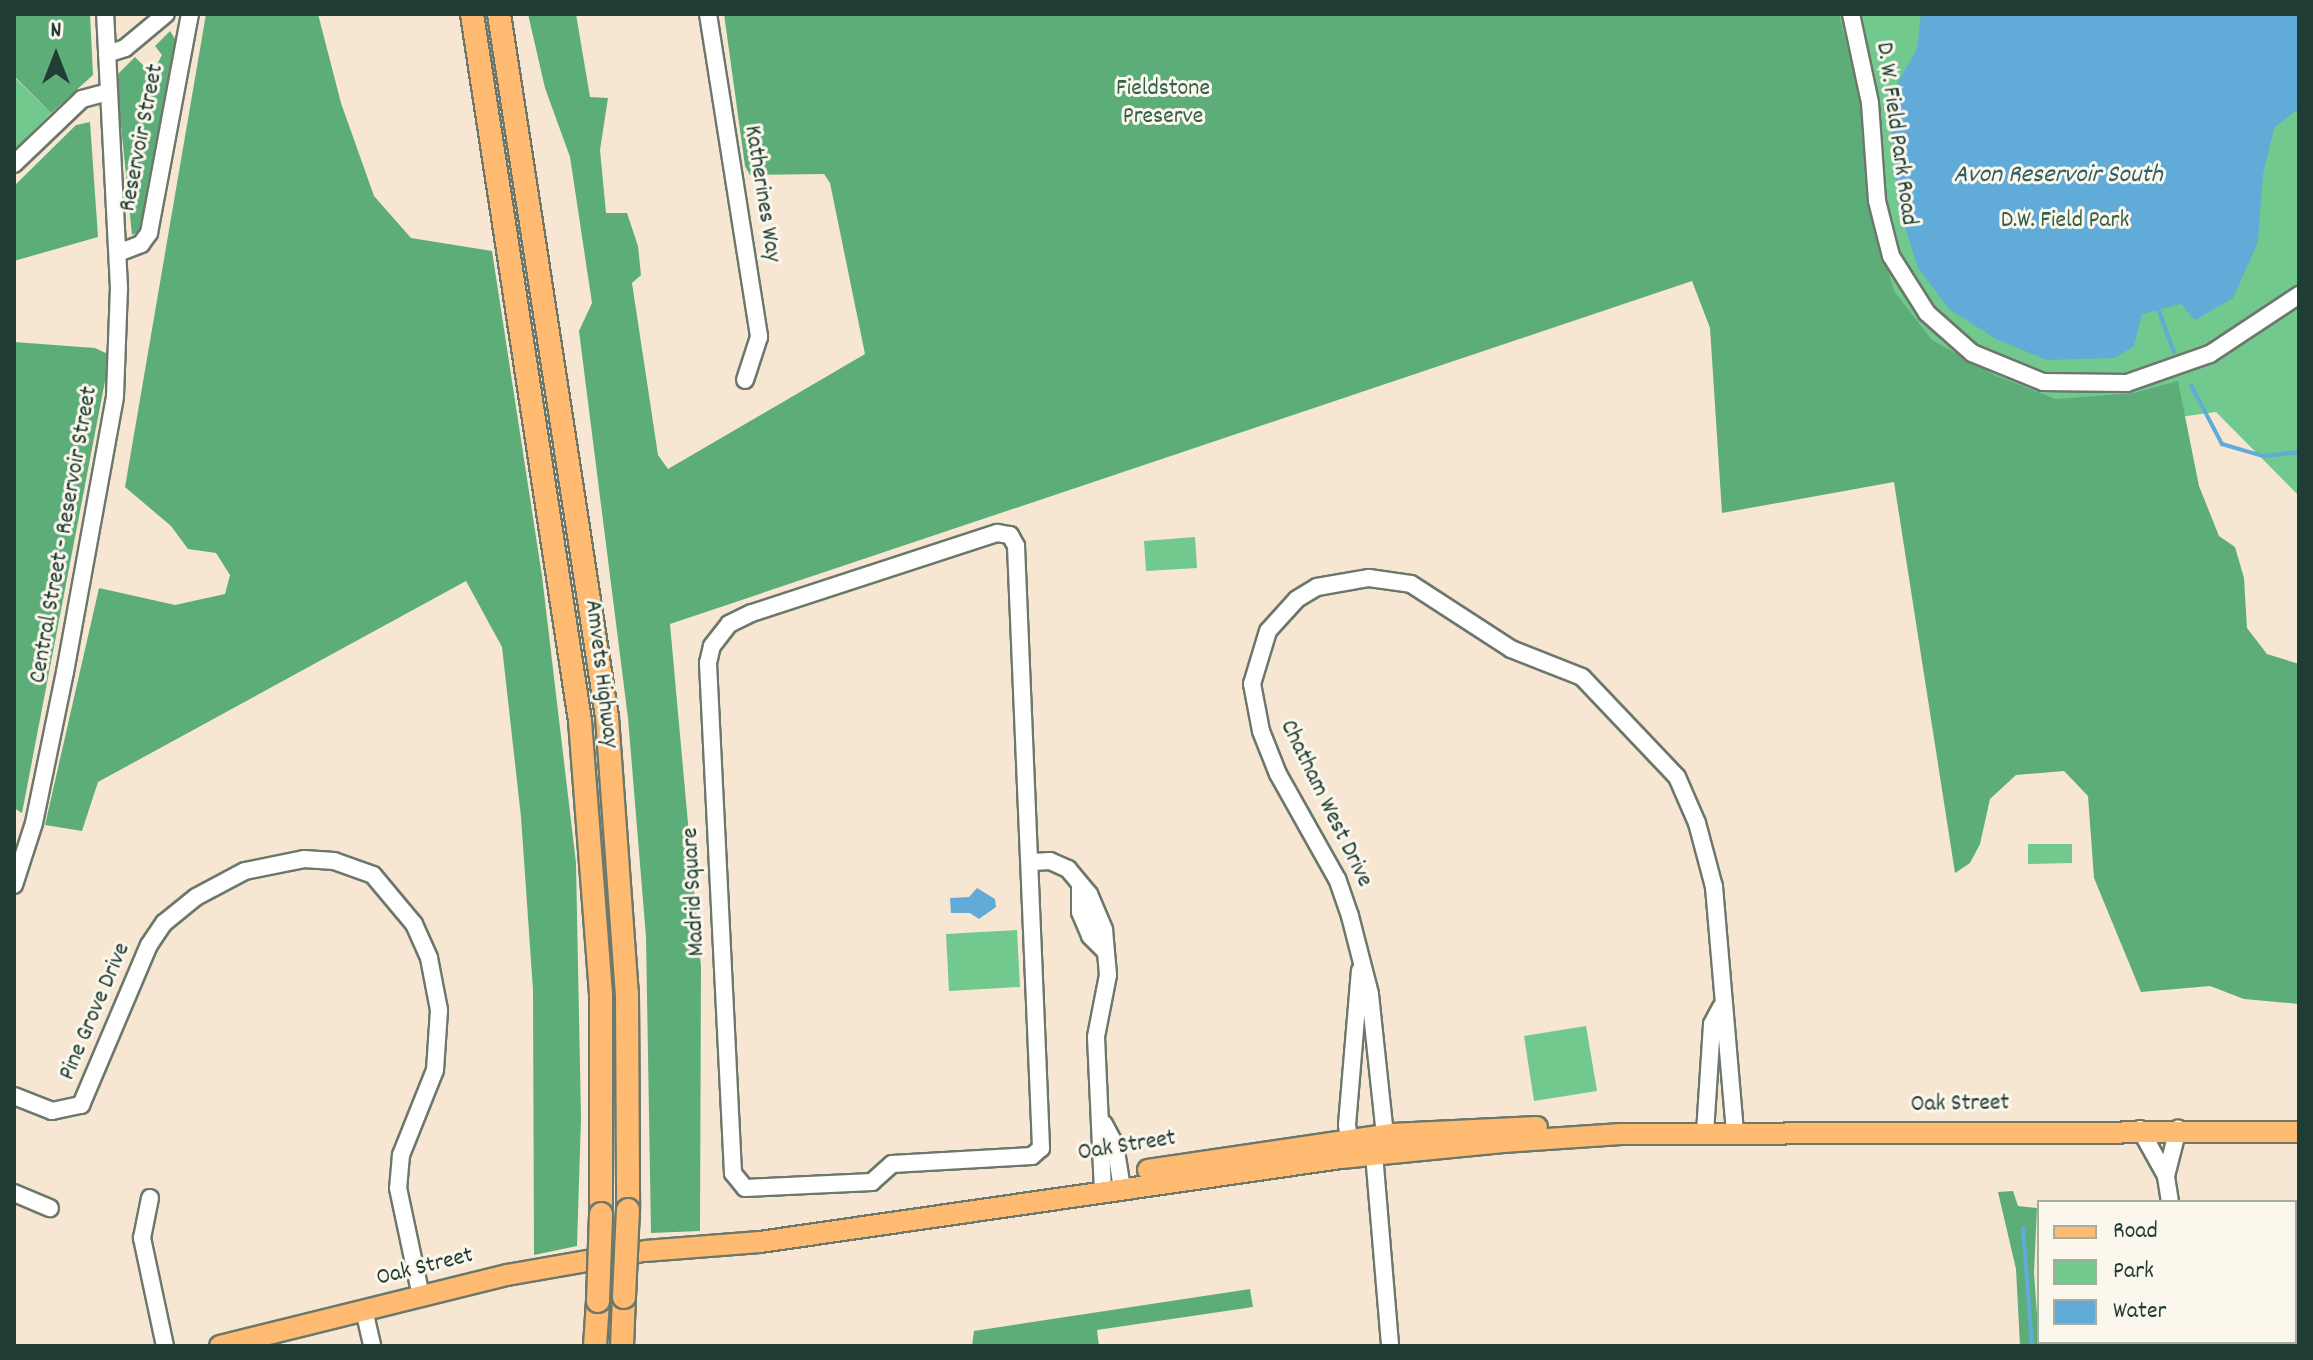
<!DOCTYPE html>
<html>
<head>
<meta charset="utf-8">
<style>
	body { margin:0 }
	#map { position:relative; width:2313px; height:1360px; overflow:hidden; background:#f7e7d2; font-family:Dekko,sans-serif }
	div>[style] { position:absolute }
	.green>* { inset:0; background:#72c98e }
	.forest>* { inset:0; background:#5dad79 }
	.water>* { inset:0; background:#60abd8 }
	.stream>* { height:4px; margin:-2px; padding:0 2px; transform-origin:2px; border-radius:2px; background:#60abd8 }
	.roads { filter:drop-shadow(2px 0 #6b786b) drop-shadow(-2px 0 #6b786b) drop-shadow(0 2px #6b786b) drop-shadow(0 -2px #6b786b) }
	.minor>* { height:16px; margin:-8px; padding:0 8px; transform-origin:8px; border-radius:8px; background:#fff }
	.major>* { height:20px; margin:-10px; padding:0 10px; transform-origin:10px; border-radius:10px; background:#febb71 }
	.highway>* { height:22px; margin:-11px; padding:0 11px; transform-origin:11px; border-radius:11px; background:#febb71 }
	.bridges { filter:drop-shadow(2px 0 #6b786b) drop-shadow(-2px 0 #6b786b) drop-shadow(0 2px #6b786b) drop-shadow(0 -2px #6b786b) }
	.highway-bridge>* { height:22px; margin:-11px; padding:0 11px; transform-origin:11px; border-radius:11px; background:#febb71 }
	span { translate:-50% -50%; white-space:nowrap; text-align:center; line-height:1.15; -webkit-text-stroke:6px #fbf7ec; paint-order:stroke }
	.park-label { font-size:24px; color:#34604a }
	.street-label { font-size:24px; color:#1f3d34 }
	.water-label { font-size:26px; color:#325e65; font-style:italic }
	.frame { position:absolute; inset:0; border:16px solid #1f3d34; pointer-events:none }
	.legend { position:absolute; left:2037px; top:1200px; width:260px; height:144px; box-sizing:border-box; background:#fbf7ec; border:2px solid #a3ada2; margin:0; padding:10px 14px; list-style:none; font-size:24px; color:#1f3d34 }
	.legend li { display:flex; align-items:center; gap:16px; height:40px }
	.legend b { width:40px; border:2px solid #a3ada2 }
	.north { position:absolute; left:16px; top:16px; width:80px; height:80px; -webkit-text-stroke:6px #fbf7ec; paint-order:stroke; rotate:0deg; font-size:22px; font-weight:700; line-height:32px; text-align:center; color:#1f3d34 }
	.north::after { content:''; display:block; margin:auto; width:28px; height:36px; background:#1f3d34; clip-path:polygon(50% 0,100% 100%,50% 72%,0 100%) }
</style>
</head>
<body>
<div id="map">
	<div class="green">
		<div style="clip-path:polygon(1756px 14px,2299px 14px,2299px 496px,2216px 412px,1890px 457px)"></div>
		<div style="clip-path:polygon(14px 77px,51px 113px,14px 150px)"></div>
		<div style="clip-path:polygon(1195px 537px,1197px 568px,1146px 571px,1144px 541px)"></div>
		<div style="clip-path:polygon(2028px 844px,2072px 844px,2072px 863px,2028px 864px)"></div>
		<div style="clip-path:polygon(1017px 930px,1020px 987px,949px 991px,946px 934px)"></div>
		<div style="clip-path:polygon(1586px 1026px,1597px 1091px,1534px 1101px,1524px 1036px)"></div>
	</div>
	<div class="forest">
		<div style="clip-path:polygon(14px 14px,90px 14px,93px 75px,51px 113px,14px 76px)"></div>
		<div style="clip-path:polygon(206px 14px,318px 14px,341px 103px,374px 196px,411px 238px,492px 251px,542px 576px,576px 863px,581px 1118px,577px 1246px,534px 1255px,533px 990px,521px 817px,502px 647px,466px 581px,98px 782px,82px 831px,45px 825px,99px 588px,175px 605px,225px 594px,230px 575px,216px 553px,188px 549px,171px 526px,125px 487px)"></div>
		<div style="clip-path:polygon(528px 14px,576px 14px,590px 97px,608px 98px,600px 150px,606px 213px,627px 213px,638px 246px,641px 275px,632px 283px,658px 455px,668px 469px,865px 354px,830px 183px,824px 174px,750px 175px,745px 166px,724px 14px,1839px 14px,1860px 98px,1871px 214px,1894px 291px,1932px 340px,1994px 375px,2056px 399px,2133px 393px,2178px 381px,2199px 486px,2219px 536px,2235px 547px,2244px 578px,2247px 628px,2267px 654px,2299px 664px,2299px 1004px,2244px 999px,2210px 986px,2141px 992px,2094px 878px,2088px 796px,2064px 771px,2016px 775px,1990px 799px,1980px 844px,1970px 863px,1955px 873px,1894px 482px,1722px 513px,1710px 328px,1692px 281px,670px 624px,701px 967px,700px 1231px,651px 1233px,646px 937px,628px 718px,579px 331px,592px 303px,570px 157px,545px 88px)"></div>
		<div style="clip-path:polygon(170px 31px,178px 44px,143px 229px,132px 235px,117px 86px,119px 73px,135px 57px,148px 70px,156px 66px,162px 55px,155px 46px)"></div>
		<div style="clip-path:polygon(90px 122px,98px 237px,14px 261px,14px 186px,76px 125px)"></div>
		<div style="clip-path:polygon(14px 342px,95px 348px,110px 355px,22px 813px,14px 808px)"></div>
		<div style="clip-path:polygon(2013px 1191px,2018px 1206px,2037px 1208px,2034px 1273px,2039px 1342px,2045px 1346px,2020px 1346px,2016px 1269px,1998px 1192px)"></div>
		<div style="clip-path:polygon(1250px 1289px,1253px 1307px,1097px 1330px,1099px 1346px,972px 1346px,974px 1331px)"></div>
	</div>
	<div class="water">
		<div style="clip-path:polygon(1921px 14px,2299px 14px,2299px 108px,2274px 128px,2263px 175px,2258px 242px,2233px 298px,2195px 320px,2181px 304px,2142px 314px,2134px 346px,2115px 358px,2047px 360px,1996px 339px,1949px 309px,1918px 268px,1898px 205px,1889px 98px,1917px 49px)"></div>
		<div style="clip-path:polygon(977px 888px,995px 899px,996px 907px,979px 919px,970px 913px,951px 913px,950px 898px,969px 897px)"></div>
	</div>
	<div class="stream">
		<div style="left:2157px;top:306px;width:49px;rotate:69.7deg"></div>
		<div style="left:2191px;top:385px;width:67px;rotate:62.3deg"></div>
		<div style="left:2222px;top:444px;width:43px;rotate:16.3deg"></div>
		<div style="left:2263px;top:456px;width:36px;rotate:-6deg"></div>
		<div style="left:2023px;top:1228px;width:118px;rotate:85.6deg"></div>
	</div>
	<div class="roads">
		<div class="minor">
			<div style="left:708px;top:14px;width:327px;rotate:81deg"></div>
			<div style="left:759px;top:337px;width:45px;rotate:108deg"></div>
			<div style="left:1851px;top:14px;width:91px;rotate:77.9deg"></div>
			<div style="left:1870px;top:103px;width:98px;rotate:85.9deg"></div>
			<div style="left:1877px;top:201px;width:57px;rotate:75.7deg"></div>
			<div style="left:1891px;top:256px;width:67px;rotate:57.7deg"></div>
			<div style="left:1927px;top:313px;width:60px;rotate:41.6deg"></div>
			<div style="left:1972px;top:353px;width:77px;rotate:22.2deg"></div>
			<div style="left:2043px;top:382px;width:84px;rotate:0.7deg"></div>
			<div style="left:2127px;top:383px;width:88px;rotate:-19.3deg"></div>
			<div style="left:2210px;top:354px;width:107px;rotate:-33.5deg"></div>
			<div style="left:107px;top:54px;width:19px;rotate:-18deg"></div>
			<div style="left:125px;top:48px;width:53px;rotate:-39.7deg"></div>
			<div style="left:14px;top:164px;width:94px;rotate:-43.7deg"></div>
			<div style="left:82px;top:99px;width:28px;rotate:-15deg"></div>
			<div style="left:118px;top:253px;width:25px;rotate:-21deg"></div>
			<div style="left:141px;top:244px;width:14px;rotate:-54deg"></div>
			<div style="left:149px;top:233px;width:223px;rotate:-79.4deg"></div>
			<div style="left:997px;top:533px;width:13px;rotate:9deg"></div>
			<div style="left:1010px;top:535px;width:13px;rotate:61deg"></div>
			<div style="left:1016px;top:546px;width:603px;rotate:87.62deg"></div>
			<div style="left:1041px;top:1148px;width:12px;rotate:138deg"></div>
			<div style="left:1032px;top:1156px;width:140px;rotate:176.7deg"></div>
			<div style="left:892px;top:1164px;width:27px;rotate:138deg"></div>
			<div style="left:872px;top:1182px;width:127px;rotate:177.3deg"></div>
			<div style="left:745px;top:1188px;width:19px;rotate:-129deg"></div>
			<div style="left:733px;top:1173px;width:511px;rotate:-92.81deg"></div>
			<div style="left:708px;top:663px;width:17px;rotate:-77deg"></div>
			<div style="left:712px;top:646px;width:28px;rotate:-52deg"></div>
			<div style="left:729px;top:624px;width:25px;rotate:-26deg"></div>
			<div style="left:752px;top:613px;width:258px;rotate:-18.1deg"></div>
			<div style="left:1033px;top:862px;width:17px;rotate:-3deg"></div>
			<div style="left:1050px;top:861px;width:20px;rotate:24deg"></div>
			<div style="left:1068px;top:869px;width:33px;rotate:50deg"></div>
			<div style="left:1089px;top:894px;width:39px;rotate:67deg"></div>
			<div style="left:1104px;top:930px;width:45px;rotate:84.9deg"></div>
			<div style="left:1108px;top:975px;width:63px;rotate:101deg"></div>
			<div style="left:1096px;top:1037px;width:154px;rotate:87.4deg"></div>
			<div style="left:14px;top:885px;width:65px;rotate:-72.1deg"></div>
			<div style="left:34px;top:823px;width:154px;rotate:-78.4deg"></div>
			<div style="left:65px;top:672px;width:280px;rotate:-79.7deg"></div>
			<div style="left:115px;top:396px;width:108px;rotate:-87.9deg"></div>
			<div style="left:119px;top:288px;width:274px;rotate:-92.9deg"></div>
			<div style="left:1080px;top:885px;width:27px;rotate:90deg"></div>
			<div style="left:1080px;top:912px;width:26px;rotate:67deg"></div>
			<div style="left:1090px;top:936px;width:20px;rotate:45deg"></div>
			<div style="left:14px;top:1096px;width:41px;rotate:21.5deg"></div>
			<div style="left:52px;top:1111px;width:30px;rotate:-12deg"></div>
			<div style="left:81px;top:1105px;width:174px;rotate:-67deg"></div>
			<div style="left:149px;top:945px;width:27px;rotate:-56deg"></div>
			<div style="left:164px;top:923px;width:41px;rotate:-39.1deg"></div>
			<div style="left:196px;top:897px;width:55px;rotate:-28deg"></div>
			<div style="left:245px;top:871px;width:60px;rotate:-11.5deg"></div>
			<div style="left:304px;top:859px;width:30px;rotate:4deg"></div>
			<div style="left:334px;top:861px;width:41px;rotate:19.7deg"></div>
			<div style="left:373px;top:875px;width:64px;rotate:50.1deg"></div>
			<div style="left:414px;top:924px;width:37px;rotate:66deg"></div>
			<div style="left:429px;top:958px;width:53px;rotate:79.1deg"></div>
			<div style="left:439px;top:1010px;width:60px;rotate:93.8deg"></div>
			<div style="left:435px;top:1070px;width:92px;rotate:111.8deg"></div>
			<div style="left:401px;top:1155px;width:33px;rotate:95deg"></div>
			<div style="left:398px;top:1188px;width:110px;rotate:78deg"></div>
			<div style="left:1104px;top:1124px;width:24px;rotate:62deg"></div>
			<div style="left:1115px;top:1145px;width:44px;rotate:80.8deg"></div>
			<div style="left:2140px;top:1129px;width:54px;rotate:61deg"></div>
			<div style="left:1705px;top:1133px;width:109px;rotate:-86.3deg"></div>
			<div style="left:1712px;top:1024px;width:19px;rotate:-62deg"></div>
			<div style="left:1380px;top:1143px;width:9px;rotate:-58deg"></div>
			<div style="left:1385px;top:1135px;width:142px;rotate:-96.1deg"></div>
			<div style="left:1370px;top:994px;width:81px;rotate:-104.4deg"></div>
			<div style="left:1350px;top:916px;width:39px;rotate:-109deg"></div>
			<div style="left:1337px;top:879px;width:120px;rotate:-119.3deg"></div>
			<div style="left:1278px;top:774px;width:46px;rotate:-111.6deg"></div>
			<div style="left:1261px;top:731px;width:48px;rotate:-100.8deg"></div>
			<div style="left:1252px;top:684px;width:55px;rotate:-73.2deg"></div>
			<div style="left:1268px;top:631px;width:43px;rotate:-47.8deg"></div>
			<div style="left:1297px;top:599px;width:23px;rotate:-31deg"></div>
			<div style="left:1317px;top:587px;width:53px;rotate:-9.8deg"></div>
			<div style="left:1369px;top:578px;width:42px;rotate:8.1deg"></div>
			<div style="left:1411px;top:584px;width:119px;rotate:33deg"></div>
			<div style="left:1511px;top:649px;width:76px;rotate:21.5deg"></div>
			<div style="left:1582px;top:677px;width:138px;rotate:46.5deg"></div>
			<div style="left:1677px;top:777px;width:50px;rotate:66.5deg"></div>
			<div style="left:1697px;top:823px;width:66px;rotate:75.1deg"></div>
			<div style="left:1714px;top:887px;width:247px;rotate:85.1deg"></div>
			<div style="left:1359px;top:1146px;width:12px;rotate:-145deg"></div>
			<div style="left:1349px;top:1139px;width:14px;rotate:-98deg"></div>
			<div style="left:1347px;top:1125px;width:155px;rotate:-85.2deg"></div>
			<div style="left:1374px;top:1154px;width:193px;rotate:85.2deg"></div>
			<div style="left:14px;top:1193px;width:39px;rotate:23deg"></div>
			<div style="left:150px;top:1198px;width:41px;rotate:101.3deg"></div>
			<div style="left:142px;top:1238px;width:110px;rotate:78deg"></div>
			<div style="left:2170px;top:1202px;width:26px;rotate:-99deg"></div>
			<div style="left:2166px;top:1176px;width:49px;rotate:-75.7deg"></div>
			<div style="left:364px;top:1310px;width:37px;rotate:77deg"></div>
			<div style="left:2192px;top:1342px;width:4px;rotate:76deg"></div>
		</div>
		<div class="major">
			<div style="left:1148px;top:1170px;width:247px;rotate:-8.4deg"></div>
			<div style="left:1392px;top:1134px;width:145px;rotate:-2.8deg"></div>
			<div style="left:645px;top:1251px;width:115px;rotate:-4.5deg"></div>
			<div style="left:760px;top:1242px;width:587px;rotate:-8.23deg"></div>
			<div style="left:1341px;top:1158px;width:163px;rotate:-5.6deg"></div>
			<div style="left:1503px;top:1142px;width:118px;rotate:-3.9deg"></div>
			<div style="left:1621px;top:1134px;width:678px;rotate:-0.17deg"></div>
			<div style="left:220px;top:1346px;width:296px;rotate:-13.9deg"></div>
			<div style="left:507px;top:1275px;width:134px;rotate:-9.9deg"></div>
		</div>
		<div class="highway">
			<div style="left:472px;top:14px;width:715px;rotate:81.31deg"></div>
			<div style="left:580px;top:721px;width:275px;rotate:85.6deg"></div>
			<div style="left:601px;top:995px;width:219px;rotate:90deg"></div>
			<div style="left:499px;top:14px;width:711px;rotate:81.27deg"></div>
			<div style="left:607px;top:717px;width:277px;rotate:85.9deg"></div>
			<div style="left:627px;top:993px;width:217px;rotate:89.7deg"></div>
			<div style="left:595px;top:1346px;width:45px;rotate:-86.2deg"></div>
			<div style="left:622px;top:1346px;width:49px;rotate:-87.7deg"></div>
		</div>
	</div>
	<div class="bridges">
		<div class="highway-bridge">
			<div style="left:624px;top:1297px;width:87px;rotate:-87.4deg"></div>
			<div style="left:598px;top:1301px;width:87px;rotate:-88deg"></div>
		</div>
	</div>
	<div class="park-label">
		<span style="left:1163px;top:104px">Fieldstone<br>Preserve</span>
		<span style="left:2065px;top:222px">D.W. Field Park</span>
	</div>
	<div class="street-label">
		<span style="left:1895px;top:134px;rotate:82deg">D. W. Field Park Road</span>
		<span style="left:143px;top:138px;rotate:-79deg">Reservoir Street</span>
		<span style="left:761px;top:194px;rotate:81deg">Katherines Way</span>
		<span style="left:65px;top:535px;rotate:-80deg">Central Street - Reservoir Street</span>
		<span style="left:600px;top:674px;rotate:83deg">Amvets Highway</span>
		<span style="left:1325px;top:804px;rotate:64deg">Chatham West Drive</span>
		<span style="left:695px;top:892px;rotate:-93deg">Madrid Square</span>
		<span style="left:96px;top:1012px;rotate:-67deg">Pine Grove Drive</span>
		<span style="left:1960px;top:1105px;rotate:-1deg">Oak Street</span>
		<span style="left:1127px;top:1147px;rotate:-9deg">Oak Street</span>
		<span style="left:425px;top:1268px;rotate:-14deg">Oak Street</span>
	</div>
	<div class="water-label">
		<span style="left:2058px;top:176px">Avon Reservoir South</span>
	</div>
	<div class="frame"></div>
	<ul class="legend">
	<li><b style="height:10px;background:#febb71"></b>Road</li>
	<li><b style="height:22px;background:#72c98e"></b>Park</li>
	<li><b style="height:22px;background:#60abd8"></b>Water</li>
	</ul>
	<div class="north">N</div>
</div>
</body>
</html>
